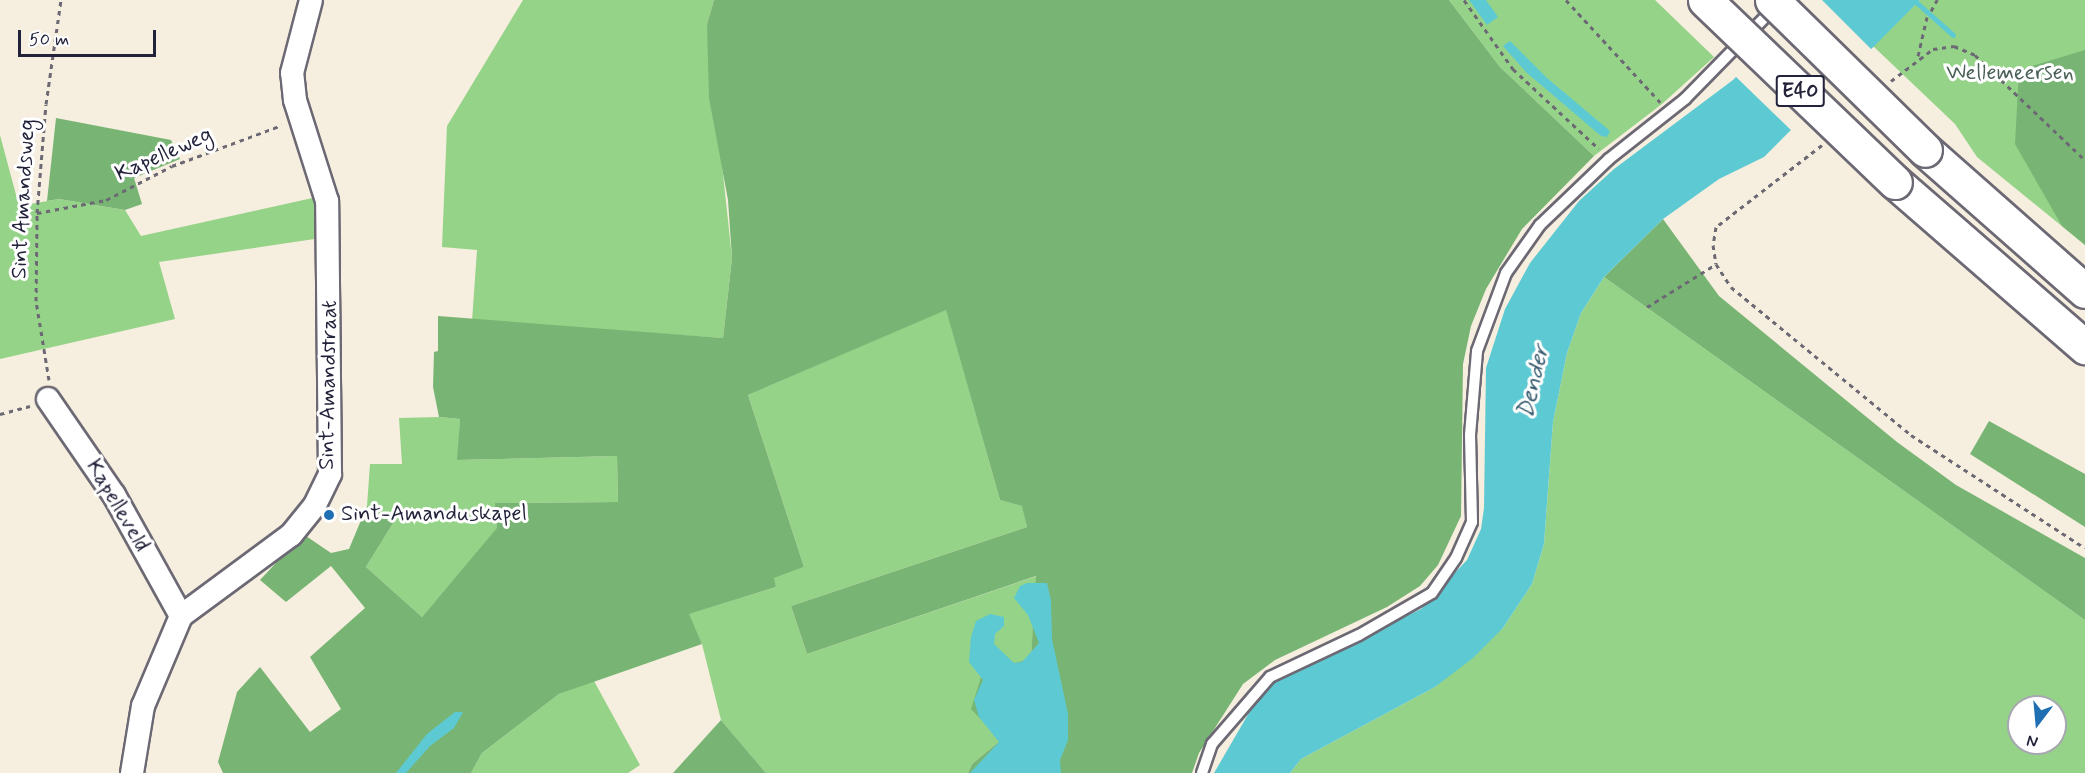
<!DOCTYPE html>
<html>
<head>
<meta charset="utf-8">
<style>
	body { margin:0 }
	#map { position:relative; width:2085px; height:773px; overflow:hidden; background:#f6eede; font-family:Mynerve,sans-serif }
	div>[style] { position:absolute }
	.green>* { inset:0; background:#95d388 }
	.forest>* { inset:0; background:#78b574 }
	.water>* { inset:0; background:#5dcad3 }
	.pier>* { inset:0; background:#f6eede }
	.stream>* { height:5px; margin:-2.5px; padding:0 2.5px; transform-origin:2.5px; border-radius:2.5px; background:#5dcad3 }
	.path>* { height:3px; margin-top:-1.5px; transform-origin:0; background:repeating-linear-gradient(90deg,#6c6974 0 4.5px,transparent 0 9px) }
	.roads { filter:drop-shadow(2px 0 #6c6974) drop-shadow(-2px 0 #6c6974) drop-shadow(0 2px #6c6974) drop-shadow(0 -2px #6c6974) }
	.lane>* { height:10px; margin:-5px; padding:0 5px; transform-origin:5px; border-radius:5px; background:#fff }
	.street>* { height:22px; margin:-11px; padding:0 11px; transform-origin:11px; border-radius:11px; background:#fff }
	.highway>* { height:33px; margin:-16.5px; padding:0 16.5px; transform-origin:16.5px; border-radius:16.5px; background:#fff }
	.bridges { filter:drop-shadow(2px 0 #6c6974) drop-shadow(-2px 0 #6c6974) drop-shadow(0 2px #6c6974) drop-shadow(0 -2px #6c6974) }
	.highway-bridge>* { height:33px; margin:-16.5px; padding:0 16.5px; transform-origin:16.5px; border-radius:16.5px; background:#fff }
	.dots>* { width:16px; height:16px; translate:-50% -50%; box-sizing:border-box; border:3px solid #fff; border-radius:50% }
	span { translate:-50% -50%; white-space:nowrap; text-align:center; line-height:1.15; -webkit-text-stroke:6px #fff; paint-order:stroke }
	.shield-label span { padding:2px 4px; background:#fff; border:2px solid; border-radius:4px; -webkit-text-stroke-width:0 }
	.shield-label { font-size:21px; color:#22223b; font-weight:700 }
	.park-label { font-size:22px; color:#4a6056 }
	.street-label { font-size:22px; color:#22223b }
	.poi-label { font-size:22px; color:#22223b }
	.left { translate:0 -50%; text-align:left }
	.water-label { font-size:24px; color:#375d70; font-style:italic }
	.north { position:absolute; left:2007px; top:695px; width:60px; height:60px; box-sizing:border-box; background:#fff; border:2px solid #a7a7b1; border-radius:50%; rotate:196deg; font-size:16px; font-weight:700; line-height:24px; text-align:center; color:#22223b }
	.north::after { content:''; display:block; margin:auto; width:21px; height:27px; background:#1f6fb2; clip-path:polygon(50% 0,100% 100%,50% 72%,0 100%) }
	.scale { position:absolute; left:18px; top:30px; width:138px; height:27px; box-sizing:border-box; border:3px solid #22223b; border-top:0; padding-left:8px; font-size:18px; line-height:21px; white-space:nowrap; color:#22223b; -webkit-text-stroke:4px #fff; paint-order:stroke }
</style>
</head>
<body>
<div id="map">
	<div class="green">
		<div style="clip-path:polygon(523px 0,714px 0,707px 24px,732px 258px,723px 338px,472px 321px,477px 250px,442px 247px,447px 126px)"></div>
		<div style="clip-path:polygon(1449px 0,1655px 0,1714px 57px,1662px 104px,1594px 156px,1500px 67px)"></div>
		<div style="clip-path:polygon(1920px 0,2085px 0,2085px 245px,1977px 157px,1955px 124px,1872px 45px)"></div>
		<div style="clip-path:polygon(0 135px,19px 206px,59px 199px,125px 210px,141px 236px,317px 197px,321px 238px,159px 262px,175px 319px,0 359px)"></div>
		<div style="clip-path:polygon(evenodd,1604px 277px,2085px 620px,2085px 773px,1290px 773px,1301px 759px,1435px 687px,1503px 628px,1532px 584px,1544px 544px,1553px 422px,1567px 353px,1581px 313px,1604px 277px,2019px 707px,2055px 707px,2055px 743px,2019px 743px,2019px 707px)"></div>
		<div style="clip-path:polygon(946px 309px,1000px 500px,1023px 506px,1027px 527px,791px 606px,807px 654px,1037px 576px,1031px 658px,1001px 740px,972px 764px,968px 773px,766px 773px,721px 720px,702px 644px,688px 614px,776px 587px,773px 578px,804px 567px,748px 395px)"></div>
		<div style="clip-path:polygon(439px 417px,460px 419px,458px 460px,617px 456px,618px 502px,496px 503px,498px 528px,422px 617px,366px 567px,395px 520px,367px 506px,370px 464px,402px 464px,399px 418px)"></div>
		<div style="clip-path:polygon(594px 681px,640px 765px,628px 773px,471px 773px,482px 753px,559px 694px)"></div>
	</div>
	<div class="forest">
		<div style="clip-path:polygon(714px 0,1449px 0,1500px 67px,1594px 156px,1522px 229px,1486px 289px,1471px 326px,1463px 364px,1461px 516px,1438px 565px,1420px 586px,1387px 607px,1275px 660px,1243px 684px,1199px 753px,1192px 773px,968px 773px,972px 764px,1001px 740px,971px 709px,982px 674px,1031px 658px,1036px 576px,807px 654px,791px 606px,1027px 527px,1022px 506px,1000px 500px,946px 310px,748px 395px,804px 567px,774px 578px,776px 587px,689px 614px,702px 644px,559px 694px,482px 753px,471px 773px,223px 773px,218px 762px,237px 692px,260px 667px,310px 732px,341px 709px,310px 657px,365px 608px,331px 566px,286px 602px,260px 580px,303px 534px,331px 553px,349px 549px,367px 506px,395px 520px,366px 567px,422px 617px,497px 528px,495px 503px,618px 502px,617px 456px,457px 460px,460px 419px,439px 417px,433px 387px,434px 352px,438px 351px,438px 316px,723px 338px,732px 258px,728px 200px,709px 98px,707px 24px)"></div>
		<div style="clip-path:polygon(2085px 50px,2085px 245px,2062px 226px,2015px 144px,2019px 70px)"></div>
		<div style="clip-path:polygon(56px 118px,171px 140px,180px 159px,134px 178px,142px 204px,125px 210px,59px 199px,47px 201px)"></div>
		<div style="clip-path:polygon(1663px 219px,1719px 296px,1897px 442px,1956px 485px,2085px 558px,2085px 620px,1604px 277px)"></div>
		<div style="clip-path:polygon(1989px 421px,2085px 474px,2085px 527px,1970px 454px)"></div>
		<div style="clip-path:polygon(721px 720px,766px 773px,673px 773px)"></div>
	</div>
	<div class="water">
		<div style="clip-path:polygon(1469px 0,1486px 0,1498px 17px,1487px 25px)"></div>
		<div style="clip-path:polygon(1811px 0,1920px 0,1764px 157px,1719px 179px,1663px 219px,1604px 277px,1581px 313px,1567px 353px,1553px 422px,1544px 544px,1532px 584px,1503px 628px,1473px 658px,1435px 687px,1301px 759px,1290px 773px,1214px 773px,1257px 699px,1281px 677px,1421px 609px,1467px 560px,1481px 529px,1484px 508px,1486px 368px,1505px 309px,1530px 263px,1579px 201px,1614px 169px,1733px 80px)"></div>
		<div style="clip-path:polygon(1510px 41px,1547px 78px,1610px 131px,1607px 137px,1601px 136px,1527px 73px,1503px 46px)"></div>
		<div style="clip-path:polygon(1027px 583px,1047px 583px,1051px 601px,1052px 639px,1068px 714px,1068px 740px,1060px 760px,1061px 773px,970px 773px,999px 742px,979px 717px,974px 700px,983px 680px,969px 662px,971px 637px,976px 621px,990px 614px,1004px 617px,1004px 626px,995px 634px,994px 644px,1014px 663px,1022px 662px,1039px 643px,1028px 615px,1014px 598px,1020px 586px)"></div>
		<div style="clip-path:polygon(455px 712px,463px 712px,454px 728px,430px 746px,406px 773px,396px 773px,427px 734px)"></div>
	</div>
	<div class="pier">
		<div style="clip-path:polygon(1807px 0,1822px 0,1872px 50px,1794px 133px,1734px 75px)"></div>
	</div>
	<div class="stream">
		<div style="left:1917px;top:3px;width:48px;rotate:41.6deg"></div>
	</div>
	<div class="path">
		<div style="left:1464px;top:0;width:85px;rotate:54.6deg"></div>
		<div style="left:1513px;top:69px;width:117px;rotate:42.9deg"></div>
		<div style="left:1566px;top:0;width:139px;rotate:47.3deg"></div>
		<div style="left:1931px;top:11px;width:13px;rotate:-61deg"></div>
		<div style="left:1918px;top:56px;width:40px;rotate:-77deg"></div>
		<div style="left:1891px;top:81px;width:53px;rotate:-37.3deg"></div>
		<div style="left:1933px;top:49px;width:21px;rotate:-8deg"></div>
		<div style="left:1954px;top:46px;width:23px;rotate:23deg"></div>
		<div style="left:1975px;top:55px;width:152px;rotate:43.7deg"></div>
		<div style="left:1822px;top:145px;width:134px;rotate:142.3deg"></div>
		<div style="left:1716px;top:227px;width:18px;rotate:99deg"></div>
		<div style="left:1713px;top:245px;width:19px;rotate:81deg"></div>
		<div style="left:1716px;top:264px;width:27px;rotate:57deg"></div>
		<div style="left:1731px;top:287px;width:233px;rotate:39.4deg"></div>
		<div style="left:1911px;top:435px;width:207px;rotate:33deg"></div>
		<div style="left:37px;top:213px;width:70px;rotate:-10.7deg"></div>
		<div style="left:106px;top:200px;width:74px;rotate:-27.3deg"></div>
		<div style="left:172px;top:166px;width:117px;rotate:-20.4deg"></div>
		<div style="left:1647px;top:307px;width:81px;rotate:-31.9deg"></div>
		<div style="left:49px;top:380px;width:80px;rotate:-99.3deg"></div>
		<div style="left:36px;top:301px;width:88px;rotate:-89.3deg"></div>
		<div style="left:37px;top:213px;width:109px;rotate:-85.3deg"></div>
		<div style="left:46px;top:104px;width:105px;rotate:-81.8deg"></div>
		<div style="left:0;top:414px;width:31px;rotate:-15deg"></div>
	</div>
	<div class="roads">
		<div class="lane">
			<div style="left:1202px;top:773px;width:31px;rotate:-71deg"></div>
			<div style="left:1212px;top:744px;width:89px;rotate:-49.1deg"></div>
			<div style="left:1270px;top:677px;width:98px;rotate:-25.3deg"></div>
			<div style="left:1359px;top:635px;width:84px;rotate:-29.9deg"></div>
			<div style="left:1432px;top:593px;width:42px;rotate:-55.6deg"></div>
			<div style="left:1456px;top:558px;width:39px;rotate:-66deg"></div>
			<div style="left:1472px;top:522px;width:87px;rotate:-91.3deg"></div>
			<div style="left:1470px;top:435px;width:84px;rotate:-85.2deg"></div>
			<div style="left:1477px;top:351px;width:83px;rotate:-69.6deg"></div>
			<div style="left:1506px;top:273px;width:59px;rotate:-54.7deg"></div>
			<div style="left:1540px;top:225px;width:95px;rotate:-43.7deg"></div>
			<div style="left:1609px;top:159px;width:97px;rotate:-38.3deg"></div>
			<div style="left:1685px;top:99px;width:129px;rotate:-45.6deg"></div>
		</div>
		<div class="street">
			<div style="left:48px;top:399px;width:116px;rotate:55.5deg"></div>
			<div style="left:114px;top:495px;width:138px;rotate:61deg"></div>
			<div style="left:132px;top:773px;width:68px;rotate:-80.7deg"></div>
			<div style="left:143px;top:706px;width:98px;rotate:-67.1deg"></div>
			<div style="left:181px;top:616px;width:137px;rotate:-36.4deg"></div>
			<div style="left:291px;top:535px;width:36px;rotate:-51deg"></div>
			<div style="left:314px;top:507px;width:37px;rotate:-64deg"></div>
			<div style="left:330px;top:474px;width:273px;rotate:-90.6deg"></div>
			<div style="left:327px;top:201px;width:106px;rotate:-107.6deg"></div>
			<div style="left:295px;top:100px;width:27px;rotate:-96deg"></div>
			<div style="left:292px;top:73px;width:75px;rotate:-75.4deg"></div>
		</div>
		<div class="highway">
			<div style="left:1925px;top:150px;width:213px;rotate:41.4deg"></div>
			<div style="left:1895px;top:182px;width:252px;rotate:41deg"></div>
		</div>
	</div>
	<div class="bridges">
		<div class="highway-bridge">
			<div style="left:1705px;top:0;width:263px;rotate:43.8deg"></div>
			<div style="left:1772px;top:0;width:214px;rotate:44.4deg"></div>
		</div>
	</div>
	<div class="dots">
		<div style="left:329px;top:515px;background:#1f6fb2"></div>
	</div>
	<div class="shield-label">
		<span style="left:1800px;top:91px">E40</span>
	</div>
	<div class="park-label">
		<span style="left:2010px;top:74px">Wellemeersen</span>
	</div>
	<div class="street-label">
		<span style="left:164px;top:155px;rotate:-24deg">Kapelleweg</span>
		<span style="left:24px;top:199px;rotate:-87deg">Sint Amandsweg</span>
		<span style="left:329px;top:385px;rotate:-89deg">Sint-Amandstraat</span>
		<span style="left:117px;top:506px;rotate:59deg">Kapelleveld</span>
	</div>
	<div class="poi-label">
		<span class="left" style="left:341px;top:515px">Sint-Amanduskapel</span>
	</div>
	<div class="water-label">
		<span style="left:1534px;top:382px;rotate:-77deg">Dender</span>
	</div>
	<div class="north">N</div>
	<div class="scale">50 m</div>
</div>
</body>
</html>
